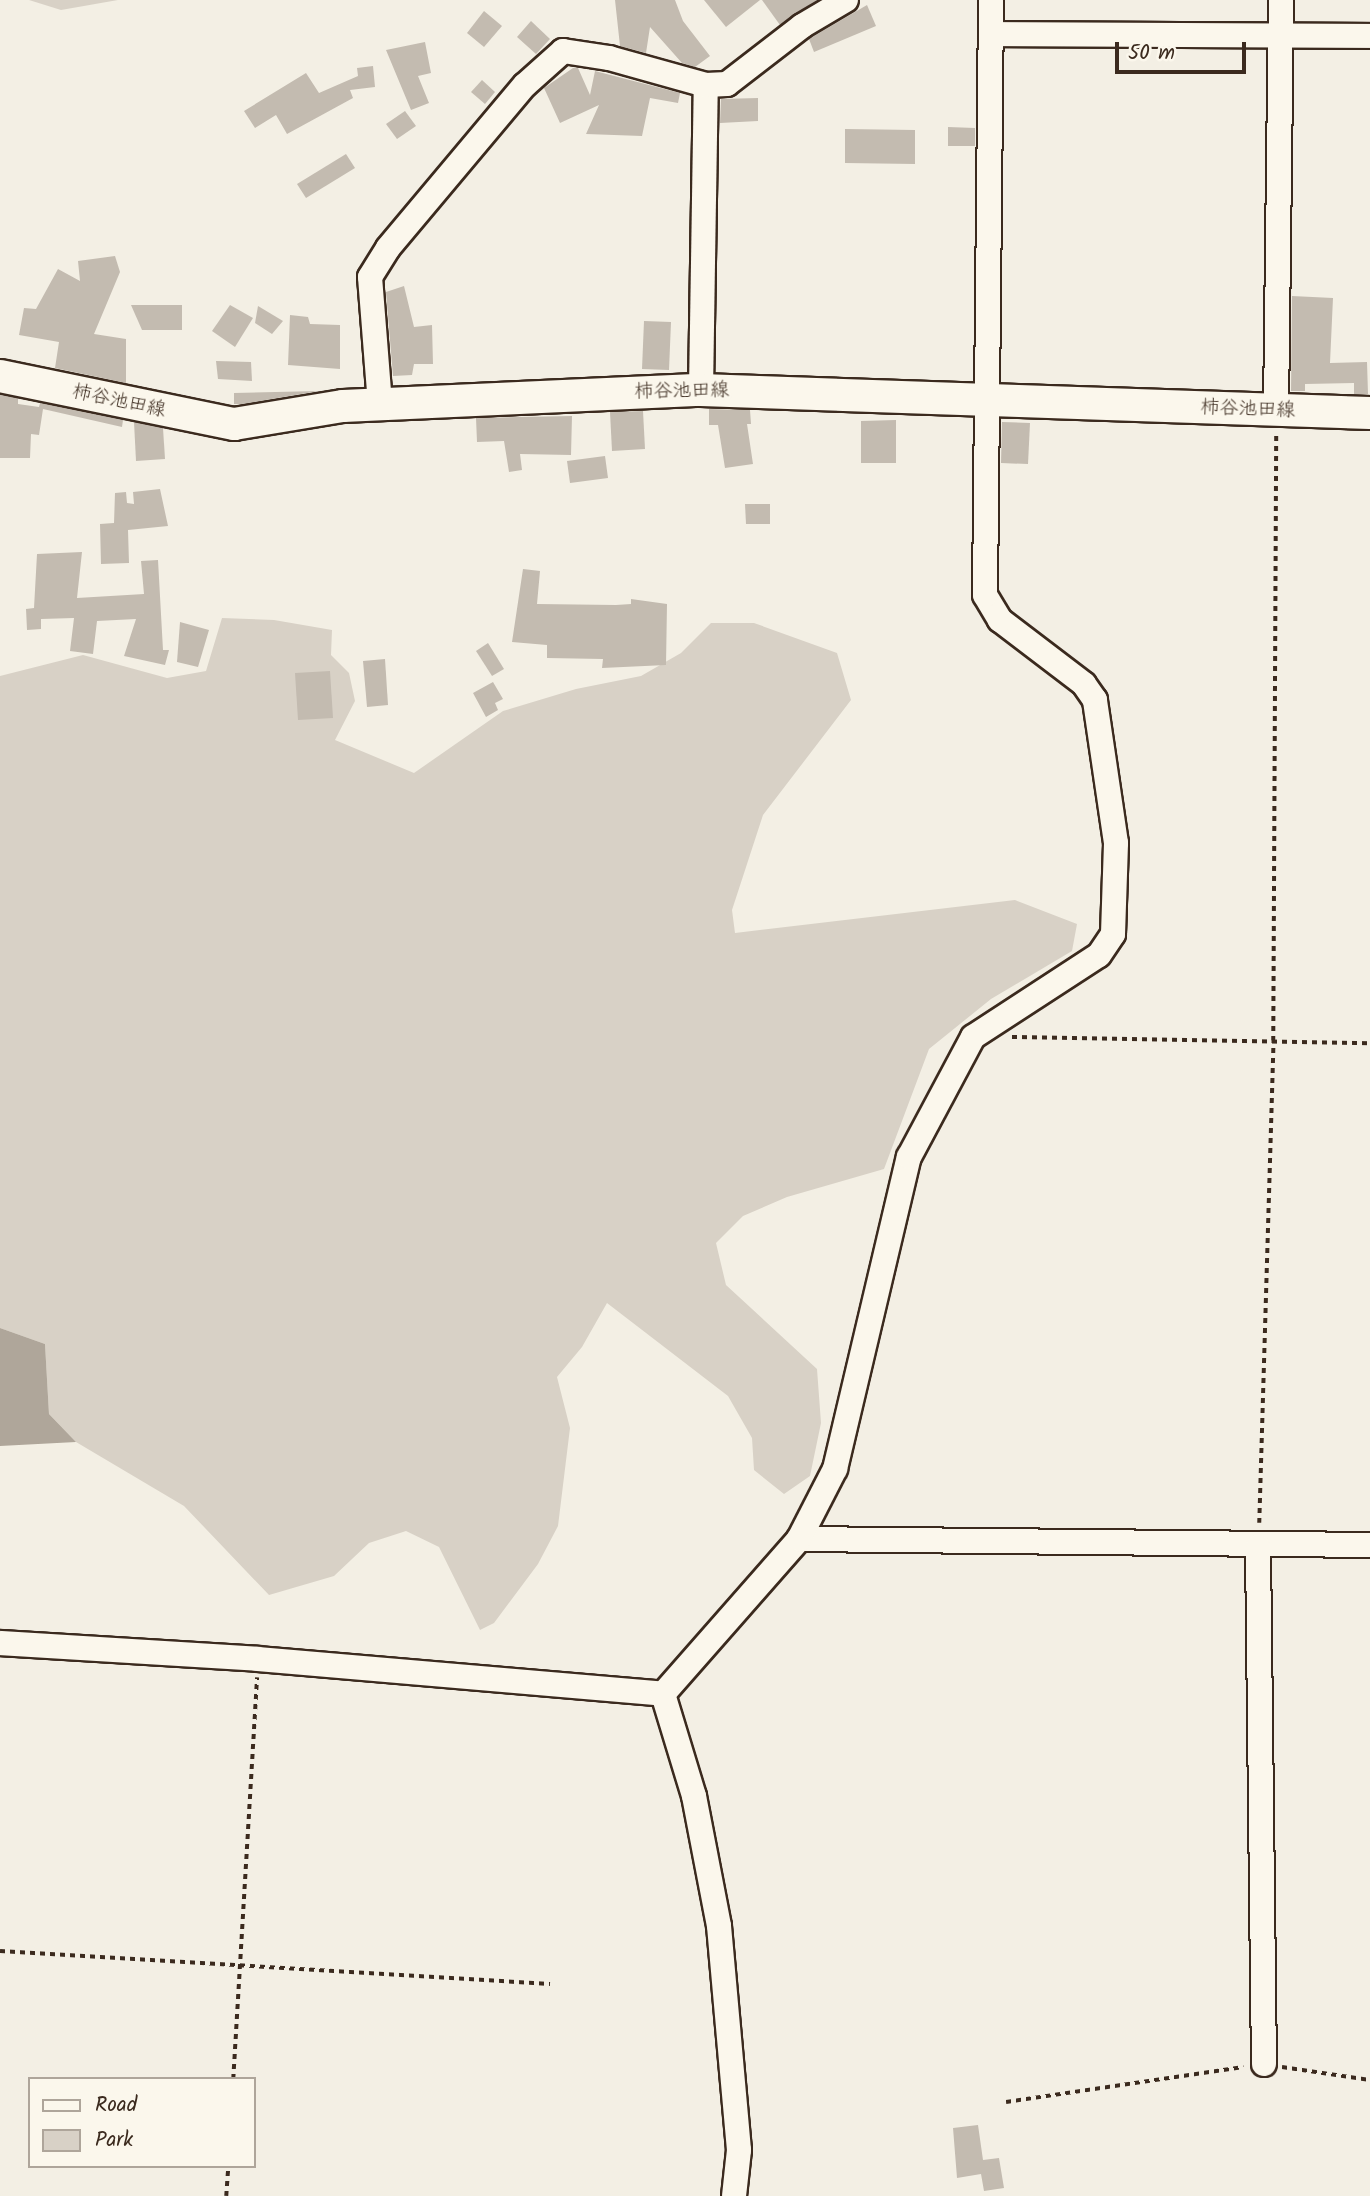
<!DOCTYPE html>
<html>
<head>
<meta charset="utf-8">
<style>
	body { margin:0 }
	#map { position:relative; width:1370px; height:2196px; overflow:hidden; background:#f3efe4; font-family:Kalam,"Klee One",sans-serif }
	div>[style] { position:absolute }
	.green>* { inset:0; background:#d8d1c6 }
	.water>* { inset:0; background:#afa69a }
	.building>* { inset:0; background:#c3bbb0 }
	.path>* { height:3.5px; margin-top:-1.75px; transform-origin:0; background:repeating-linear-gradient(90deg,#3b2a1e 0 5px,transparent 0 10px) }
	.roads { filter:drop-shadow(2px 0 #3b2a1e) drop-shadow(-2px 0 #3b2a1e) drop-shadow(0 2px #3b2a1e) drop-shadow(0 -2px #3b2a1e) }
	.minor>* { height:24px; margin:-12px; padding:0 12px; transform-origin:12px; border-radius:12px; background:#fbf7ec }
	.major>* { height:32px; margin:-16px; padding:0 16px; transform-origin:16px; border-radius:16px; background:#fbf7ec }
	span { translate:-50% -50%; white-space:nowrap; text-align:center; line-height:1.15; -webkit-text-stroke:5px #fbf7ec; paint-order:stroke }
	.street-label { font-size:19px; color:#3b2a1e }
	.legend { position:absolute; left:28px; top:2077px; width:228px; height:91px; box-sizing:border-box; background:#fbf7ec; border:2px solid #aea59a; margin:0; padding:9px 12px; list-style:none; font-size:21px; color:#3b2a1e }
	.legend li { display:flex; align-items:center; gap:14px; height:35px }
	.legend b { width:35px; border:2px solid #aea59a }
	.scale { position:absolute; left:1115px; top:42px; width:131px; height:32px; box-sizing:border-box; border:4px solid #3b2a1e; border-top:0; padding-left:9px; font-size:21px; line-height:24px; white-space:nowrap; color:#3b2a1e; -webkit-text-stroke:5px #fbf7ec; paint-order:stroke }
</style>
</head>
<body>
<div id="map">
	<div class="green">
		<div style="clip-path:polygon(29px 0,118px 0,61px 10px)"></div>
		<div style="clip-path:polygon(222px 618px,274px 620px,332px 630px,331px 655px,349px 673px,355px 701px,335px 740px,414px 773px,503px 711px,576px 689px,641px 676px,681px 653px,711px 623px,754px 623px,837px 653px,851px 700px,763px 815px,732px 910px,735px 933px,1015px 900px,1077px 924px,1072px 951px,991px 999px,929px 1049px,884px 1169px,787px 1197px,743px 1216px,716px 1243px,726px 1285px,817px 1369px,821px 1423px,810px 1476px,784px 1494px,754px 1470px,752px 1438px,728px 1396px,607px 1303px,582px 1347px,557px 1377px,570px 1428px,558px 1526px,538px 1564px,494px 1623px,480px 1630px,439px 1547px,406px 1531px,369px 1543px,334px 1576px,269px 1595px,184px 1506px,76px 1442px,49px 1414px,45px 1344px,0 1328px,0 676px,83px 655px,167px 678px,206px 671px)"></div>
	</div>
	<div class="water">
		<div style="clip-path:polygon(0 1328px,45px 1344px,49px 1414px,76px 1442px,0 1446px)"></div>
	</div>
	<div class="building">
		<div style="clip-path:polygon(615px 0,675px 0,683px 21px,710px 56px,695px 67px,682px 63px,650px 27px,646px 53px,620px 46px)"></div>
		<div style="clip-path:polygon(704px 0,760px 0,726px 27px)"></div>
		<div style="clip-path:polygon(762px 0,817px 0,780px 25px)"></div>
		<div style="clip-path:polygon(867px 5px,876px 26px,814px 52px,809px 39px)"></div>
		<div style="clip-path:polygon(484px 11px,502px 26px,484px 47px,467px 33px)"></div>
		<div style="clip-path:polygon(531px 21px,550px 39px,536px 54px,517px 37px)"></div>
		<div style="clip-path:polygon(425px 42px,431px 73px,418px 76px,429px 103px,411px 110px,386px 50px)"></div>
		<div style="clip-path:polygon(373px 66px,375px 87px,350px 90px,353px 98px,287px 134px,276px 115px,255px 128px,244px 111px,306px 73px,319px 93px,358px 76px,357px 68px)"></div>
		<div style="clip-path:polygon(573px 68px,578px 68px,590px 95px,595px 71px,680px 93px,678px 103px,650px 98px,642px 136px,586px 134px,599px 105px,560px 123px,544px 88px)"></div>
		<div style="clip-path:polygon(482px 80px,495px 92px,485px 104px,471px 92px)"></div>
		<div style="clip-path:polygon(758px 98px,758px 121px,720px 123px,721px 99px)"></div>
		<div style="clip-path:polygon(405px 111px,416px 126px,397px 139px,386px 124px)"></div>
		<div style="clip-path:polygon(948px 127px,975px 128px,975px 146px,948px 146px)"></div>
		<div style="clip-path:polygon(845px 129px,915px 130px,915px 164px,845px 163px)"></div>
		<div style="clip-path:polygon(346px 154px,355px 168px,306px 198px,297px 184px)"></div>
		<div style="clip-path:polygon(115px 256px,120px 272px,94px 334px,126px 339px,126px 383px,55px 368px,59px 342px,19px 335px,24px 308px,36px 309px,58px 269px,80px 281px,78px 261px)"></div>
		<div style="clip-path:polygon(404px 286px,414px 327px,432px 325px,433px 364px,414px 364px,412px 375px,393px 376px,386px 292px)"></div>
		<div style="clip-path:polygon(1292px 296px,1333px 298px,1330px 363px,1367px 362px,1368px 394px,1354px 394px,1354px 383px,1305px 384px,1305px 391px,1291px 391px)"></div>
		<div style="clip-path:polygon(131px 305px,182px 305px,182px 330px,142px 330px)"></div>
		<div style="clip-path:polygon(230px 305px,253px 318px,235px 347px,212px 331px)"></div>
		<div style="clip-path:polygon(258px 306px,283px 321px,272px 334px,255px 323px)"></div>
		<div style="clip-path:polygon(290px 315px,308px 317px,310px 324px,340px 325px,340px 369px,288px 365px)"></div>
		<div style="clip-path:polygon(644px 321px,671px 322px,669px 370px,642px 369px)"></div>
		<div style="clip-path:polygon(216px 361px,251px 362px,252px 381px,218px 379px)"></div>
		<div style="clip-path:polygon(319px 391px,242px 404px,234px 404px,234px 393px)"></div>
		<div style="clip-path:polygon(0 395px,18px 398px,18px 404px,39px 407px,40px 403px,123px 420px,122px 427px,43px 409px,39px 435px,31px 434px,30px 458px,0 458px)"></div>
		<div style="clip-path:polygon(709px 409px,750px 410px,751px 424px,747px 424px,753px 464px,725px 468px,718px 425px,709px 425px)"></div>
		<div style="clip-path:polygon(643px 411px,645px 449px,612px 451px,610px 412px)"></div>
		<div style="clip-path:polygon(572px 416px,571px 455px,520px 454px,522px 470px,509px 472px,504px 441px,477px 442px,476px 418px)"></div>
		<div style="clip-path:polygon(896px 420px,896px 463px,861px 463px,861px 421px)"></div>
		<div style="clip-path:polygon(134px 422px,163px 428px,165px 459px,136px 461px)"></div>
		<div style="clip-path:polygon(1002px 422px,1030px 423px,1028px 464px,1001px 463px)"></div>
		<div style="clip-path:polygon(605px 456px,608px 478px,570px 483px,567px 461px)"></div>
		<div style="clip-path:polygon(160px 489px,168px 526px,128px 530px,129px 563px,101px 564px,100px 524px,114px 523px,115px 493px,126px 492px,127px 503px,134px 504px,133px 492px)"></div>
		<div style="clip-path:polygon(745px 504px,770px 504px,770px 524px,746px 524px)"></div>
		<div style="clip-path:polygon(82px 552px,77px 598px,144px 594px,141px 561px,158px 560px,163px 650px,169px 650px,165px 665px,124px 656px,136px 619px,97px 621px,93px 654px,70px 651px,74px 618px,41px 619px,41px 629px,27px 630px,26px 609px,34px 608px,37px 554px)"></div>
		<div style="clip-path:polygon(523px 569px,540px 571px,537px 604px,616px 605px,631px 604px,631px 599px,667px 604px,666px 665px,602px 668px,603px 659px,547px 658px,547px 645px,512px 642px)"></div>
		<div style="clip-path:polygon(180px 622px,209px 630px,198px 667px,177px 662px)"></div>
		<div style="clip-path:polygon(488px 643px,504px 669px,492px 676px,476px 651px)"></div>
		<div style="clip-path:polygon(385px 659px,388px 705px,367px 707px,363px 661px)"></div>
		<div style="clip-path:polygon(330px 671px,333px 718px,298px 720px,295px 673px)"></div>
		<div style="clip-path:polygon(493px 682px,503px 699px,495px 703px,498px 710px,486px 717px,473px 693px)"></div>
		<div style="clip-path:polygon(978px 2125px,983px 2160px,999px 2158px,1004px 2188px,984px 2191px,981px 2174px,957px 2178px,953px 2128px)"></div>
	</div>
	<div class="path">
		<div style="left:1012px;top:1037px;width:358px;rotate:1deg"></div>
		<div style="left:1259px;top:1523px;width:482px;rotate:-88.3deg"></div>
		<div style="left:1273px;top:1041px;width:609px;rotate:-89.72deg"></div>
		<div style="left:0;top:1951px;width:551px;rotate:3.43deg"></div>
		<div style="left:1282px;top:2067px;width:89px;rotate:8.4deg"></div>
		<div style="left:233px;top:2079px;width:402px;rotate:-86.6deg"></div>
		<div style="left:1006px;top:2102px;width:240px;rotate:-8.4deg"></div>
		<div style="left:226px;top:2196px;width:30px;rotate:-86deg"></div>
	</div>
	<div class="roads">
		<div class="minor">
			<div style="left:991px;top:34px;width:379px;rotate:0.3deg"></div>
			<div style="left:701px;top:390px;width:305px;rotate:-89.1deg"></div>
			<div style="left:380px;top:404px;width:127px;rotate:-94.5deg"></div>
			<div style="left:370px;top:277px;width:34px;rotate:-58deg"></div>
			<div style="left:388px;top:248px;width:213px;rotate:-50deg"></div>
			<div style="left:525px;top:85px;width:51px;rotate:-41.8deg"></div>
			<div style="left:563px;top:51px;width:47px;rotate:8.7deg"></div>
			<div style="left:609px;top:58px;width:101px;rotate:15.6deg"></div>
			<div style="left:706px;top:85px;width:21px;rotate:-3deg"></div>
			<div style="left:727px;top:84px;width:95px;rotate:-37.7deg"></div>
			<div style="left:802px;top:26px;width:51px;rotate:-30.6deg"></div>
			<div style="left:1276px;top:411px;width:411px;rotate:-89.3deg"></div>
			<div style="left:799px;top:1539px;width:571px;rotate:0.6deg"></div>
			<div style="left:1258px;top:1547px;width:517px;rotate:89.34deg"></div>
			<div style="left:0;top:1643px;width:258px;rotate:3.5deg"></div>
			<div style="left:258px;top:1659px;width:407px;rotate:4.9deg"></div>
			<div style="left:663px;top:1694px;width:206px;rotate:-48.7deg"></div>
			<div style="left:799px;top:1539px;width:79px;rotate:-62.8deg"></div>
			<div style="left:835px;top:1469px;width:321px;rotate:-76.7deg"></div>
			<div style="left:909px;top:1157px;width:136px;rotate:-61.9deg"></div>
			<div style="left:973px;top:1037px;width:150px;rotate:-33.1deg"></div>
			<div style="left:1099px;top:955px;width:25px;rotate:-56deg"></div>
			<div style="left:1113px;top:934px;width:91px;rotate:-88.1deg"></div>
			<div style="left:1116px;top:843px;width:145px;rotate:-98.4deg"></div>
			<div style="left:1095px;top:700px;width:19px;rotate:-125deg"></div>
			<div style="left:1084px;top:684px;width:106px;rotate:-142.7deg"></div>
			<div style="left:1000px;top:620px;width:29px;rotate:-121deg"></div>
			<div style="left:985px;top:595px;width:595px;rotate:-89.42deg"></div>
			<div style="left:663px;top:1694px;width:107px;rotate:73.1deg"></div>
			<div style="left:694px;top:1796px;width:132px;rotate:79.1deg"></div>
			<div style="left:719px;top:1926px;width:225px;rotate:84.9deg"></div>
			<div style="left:739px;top:2150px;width:46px;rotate:96.2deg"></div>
		</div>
		<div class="major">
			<div style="left:0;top:376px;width:239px;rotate:11.6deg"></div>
			<div style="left:234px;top:424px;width:110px;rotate:-9.4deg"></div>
			<div style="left:343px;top:406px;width:358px;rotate:-2.6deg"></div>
			<div style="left:701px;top:390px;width:669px;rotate:1.97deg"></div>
		</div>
	</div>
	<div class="street-label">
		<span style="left:682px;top:392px;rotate:-1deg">柿谷池田線</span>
		<span style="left:119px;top:402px;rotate:12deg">柿谷池田線</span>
		<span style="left:1248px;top:410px;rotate:2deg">柿谷池田線</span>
	</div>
	<ul class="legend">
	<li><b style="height:9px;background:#fbf7ec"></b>Road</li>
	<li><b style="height:19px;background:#d8d1c6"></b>Park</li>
	</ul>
	<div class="scale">50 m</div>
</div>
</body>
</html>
